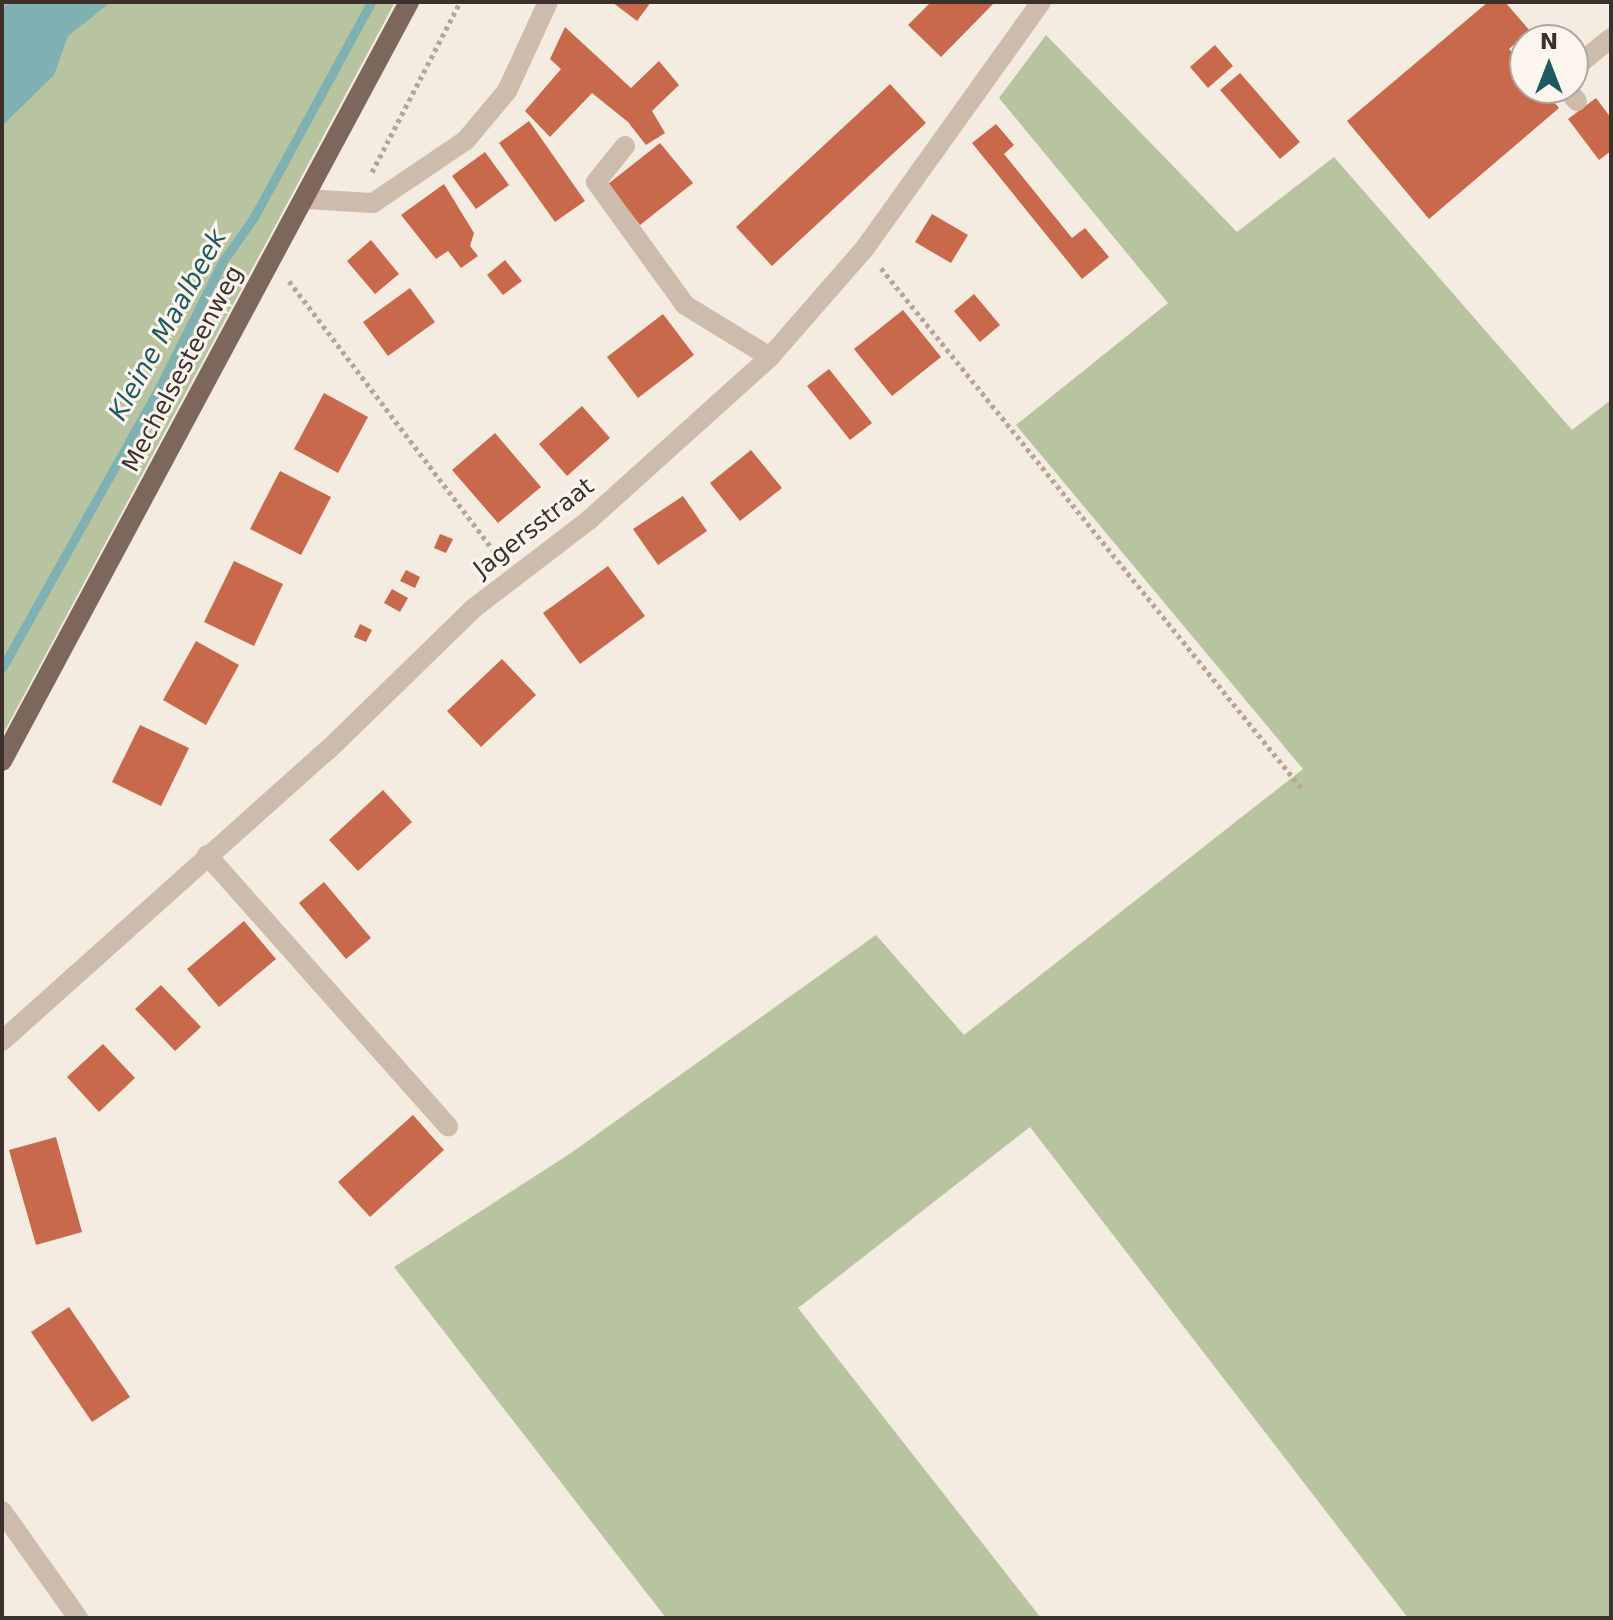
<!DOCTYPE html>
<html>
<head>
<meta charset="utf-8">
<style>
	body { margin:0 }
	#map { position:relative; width:1613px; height:1620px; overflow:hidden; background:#f4ebe1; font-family:"DejaVu Sans",sans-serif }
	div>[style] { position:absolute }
	.green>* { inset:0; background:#b8c4a0 }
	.water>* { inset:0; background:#7fb0b2 }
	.stream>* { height:9px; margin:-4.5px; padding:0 4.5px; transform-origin:4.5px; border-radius:4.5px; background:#7fb0b2 }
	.building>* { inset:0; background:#c8694b }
	.path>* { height:5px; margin-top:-2.5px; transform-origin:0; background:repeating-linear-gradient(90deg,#b9a596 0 4px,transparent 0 8px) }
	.minor>* { height:20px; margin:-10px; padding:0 10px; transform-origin:10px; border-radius:10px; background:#cdbbac }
	.major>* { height:20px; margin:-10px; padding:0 10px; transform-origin:10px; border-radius:10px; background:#7d675c }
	span { translate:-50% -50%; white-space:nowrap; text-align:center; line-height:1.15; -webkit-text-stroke:6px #fbf5ee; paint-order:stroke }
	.street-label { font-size:24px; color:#3b302b }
	.water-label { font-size:26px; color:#1f5a5e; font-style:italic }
	.frame { position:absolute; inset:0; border:4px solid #3b302b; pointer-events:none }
	.north { position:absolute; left:1509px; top:24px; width:80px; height:80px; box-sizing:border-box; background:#fbf5ee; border:2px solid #aea6a0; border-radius:50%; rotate:0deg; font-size:22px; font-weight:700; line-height:32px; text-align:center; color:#3b302b }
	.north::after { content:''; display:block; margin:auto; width:28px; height:36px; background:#1f5a5e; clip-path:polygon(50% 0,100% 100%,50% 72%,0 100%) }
</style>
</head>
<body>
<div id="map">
	<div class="green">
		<div style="clip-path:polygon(2px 2px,395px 2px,2px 736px)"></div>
		<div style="clip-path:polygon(1046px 35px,1237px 232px,1334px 157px,1572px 430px,1611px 400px,1611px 1618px,1408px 1618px,1030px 1127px,798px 1308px,1041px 1618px,666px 1618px,394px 1267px,571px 1153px,876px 935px,964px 1035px,1303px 769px,1016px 425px,1168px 303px,999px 98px)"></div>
	</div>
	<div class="water">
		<div style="clip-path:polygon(9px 2px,111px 2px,68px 36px,54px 75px,2px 126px,2px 9px)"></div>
	</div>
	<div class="stream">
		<div style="left:2px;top:668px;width:314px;rotate:-60.7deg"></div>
		<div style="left:156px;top:394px;width:149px;rotate:-63.3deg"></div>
		<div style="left:223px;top:261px;width:54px;rotate:-54.8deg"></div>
		<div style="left:254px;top:217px;width:245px;rotate:-61.4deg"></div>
	</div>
	<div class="building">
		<div style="clip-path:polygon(612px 2px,651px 2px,637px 21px)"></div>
		<div style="clip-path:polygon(931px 2px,995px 2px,941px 57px,908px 25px)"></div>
		<div style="clip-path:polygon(1488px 2px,1505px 2px,1530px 31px,1509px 49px,1525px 68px,1525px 88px,1542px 88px,1559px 108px,1429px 219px,1347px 121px)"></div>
		<div style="clip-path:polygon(565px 27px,631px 88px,659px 61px,679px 85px,652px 111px,665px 133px,646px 145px,628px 122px,592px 93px,550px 137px,525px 111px,561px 69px,550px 59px)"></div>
		<div style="clip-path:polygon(1215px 45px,1233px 66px,1208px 88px,1190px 67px)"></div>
		<div style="clip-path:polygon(1240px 73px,1300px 142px,1280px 159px,1220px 90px)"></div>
		<div style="clip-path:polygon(890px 84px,926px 123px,772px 266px,736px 227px)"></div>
		<div style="clip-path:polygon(1596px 98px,1611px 118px,1611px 151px,1599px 160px,1568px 119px)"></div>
		<div style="clip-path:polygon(529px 121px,585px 201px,555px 222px,499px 143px)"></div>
		<div style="clip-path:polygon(996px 124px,1014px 145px,1004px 154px,1072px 238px,1085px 228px,1109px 257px,1082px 279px,972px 143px)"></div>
		<div style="clip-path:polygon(660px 143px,693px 183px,640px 225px,608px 184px)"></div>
		<div style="clip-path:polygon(485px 152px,509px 185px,476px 209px,452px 176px)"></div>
		<div style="clip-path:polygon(444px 184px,474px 233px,470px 246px,478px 256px,461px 268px,448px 251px,436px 259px,401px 215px)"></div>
		<div style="clip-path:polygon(932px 214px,968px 235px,951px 263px,915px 242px)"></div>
		<div style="clip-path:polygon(371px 240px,399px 274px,375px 294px,347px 261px)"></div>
		<div style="clip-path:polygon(505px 260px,522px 281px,503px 295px,487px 275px)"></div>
		<div style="clip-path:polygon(410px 288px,435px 322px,388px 356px,363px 322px)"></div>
		<div style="clip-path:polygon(974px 294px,1000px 325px,980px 342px,954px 311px)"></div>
		<div style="clip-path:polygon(903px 310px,941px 357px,892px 396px,854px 349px)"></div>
		<div style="clip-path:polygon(663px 314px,694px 355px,638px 398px,607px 357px)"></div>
		<div style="clip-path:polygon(829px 369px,872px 423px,850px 440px,807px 386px)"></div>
		<div style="clip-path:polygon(324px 393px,368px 417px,338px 473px,294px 449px)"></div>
		<div style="clip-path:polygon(582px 406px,610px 438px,567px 476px,539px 444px)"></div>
		<div style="clip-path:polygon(495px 433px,541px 487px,498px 523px,452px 470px)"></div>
		<div style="clip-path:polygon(751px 450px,782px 488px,740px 521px,710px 483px)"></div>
		<div style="clip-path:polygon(280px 471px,331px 497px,301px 555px,250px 529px)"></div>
		<div style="clip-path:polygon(683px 496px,707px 531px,658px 565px,633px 529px)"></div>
		<div style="clip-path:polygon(440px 534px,453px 539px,446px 553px,434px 548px)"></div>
		<div style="clip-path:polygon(234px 561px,283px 584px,254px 646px,204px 622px)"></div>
		<div style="clip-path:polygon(608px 566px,645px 616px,580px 664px,543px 613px)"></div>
		<div style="clip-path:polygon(406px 570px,420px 577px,415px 588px,400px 581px)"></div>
		<div style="clip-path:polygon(392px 589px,408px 598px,400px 612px,384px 603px)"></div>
		<div style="clip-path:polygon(360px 624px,372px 630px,366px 642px,354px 637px)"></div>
		<div style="clip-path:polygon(196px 641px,239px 665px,206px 725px,163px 700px)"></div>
		<div style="clip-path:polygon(502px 659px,536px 695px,481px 747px,447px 711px)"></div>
		<div style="clip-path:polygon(140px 725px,189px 748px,161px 806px,112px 782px)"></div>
		<div style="clip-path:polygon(383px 790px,412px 822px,358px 871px,329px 840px)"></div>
		<div style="clip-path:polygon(324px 882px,371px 938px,346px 959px,299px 903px)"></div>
		<div style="clip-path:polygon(244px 921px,276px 959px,219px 1007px,187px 969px)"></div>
		<div style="clip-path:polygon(161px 985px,201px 1027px,175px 1051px,135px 1009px)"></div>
		<div style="clip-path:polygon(103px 1044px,135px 1078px,99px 1112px,67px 1077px)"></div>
		<div style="clip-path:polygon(413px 1115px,444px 1150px,370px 1217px,338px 1182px)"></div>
		<div style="clip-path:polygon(56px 1137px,82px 1232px,36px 1245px,9px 1150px)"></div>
		<div style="clip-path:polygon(69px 1307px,130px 1397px,92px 1422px,31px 1332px)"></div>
	</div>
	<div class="path">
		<div style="left:372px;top:172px;width:191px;rotate:-62.6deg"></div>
		<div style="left:881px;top:268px;width:671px;rotate:51.05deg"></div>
		<div style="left:289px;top:281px;width:349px;rotate:52.8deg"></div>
	</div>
	<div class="minor">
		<div style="left:1573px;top:69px;width:49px;rotate:-39.2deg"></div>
		<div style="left:1566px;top:88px;width:17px;rotate:50deg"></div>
		<div style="left:625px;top:146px;width:46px;rotate:128.9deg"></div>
		<div style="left:596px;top:182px;width:152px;rotate:54.1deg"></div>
		<div style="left:685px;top:305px;width:100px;rotate:31.5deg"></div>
		<div style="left:304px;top:199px;width:69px;rotate:3.3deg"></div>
		<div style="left:373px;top:203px;width:112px;rotate:-34.1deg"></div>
		<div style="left:466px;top:140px;width:64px;rotate:-50.1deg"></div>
		<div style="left:507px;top:91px;width:98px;rotate:-65.3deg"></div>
		<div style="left:207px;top:855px;width:363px;rotate:48.4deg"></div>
		<div style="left:2px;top:1041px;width:437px;rotate:-41.8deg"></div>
		<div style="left:328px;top:750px;width:204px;rotate:-44.2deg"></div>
		<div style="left:474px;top:608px;width:145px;rotate:-37.4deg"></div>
		<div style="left:589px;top:520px;width:244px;rotate:-42deg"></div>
		<div style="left:770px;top:357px;width:145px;rotate:-48.9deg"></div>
		<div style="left:865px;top:248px;width:302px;rotate:-54.4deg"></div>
		<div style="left:2px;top:1511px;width:131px;rotate:54.6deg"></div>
	</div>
	<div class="major">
		<div style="left:2px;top:761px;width:861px;rotate:-61.8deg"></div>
	</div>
	<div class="street-label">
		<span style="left:183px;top:369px;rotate:-62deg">Mechelsesteenweg</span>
		<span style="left:534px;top:528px;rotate:-38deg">Jagersstraat</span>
	</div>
	<div class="water-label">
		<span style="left:168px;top:325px;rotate:-61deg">Kleine Maalbeek</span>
	</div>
	<div class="frame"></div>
	<div class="north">N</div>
</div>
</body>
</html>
